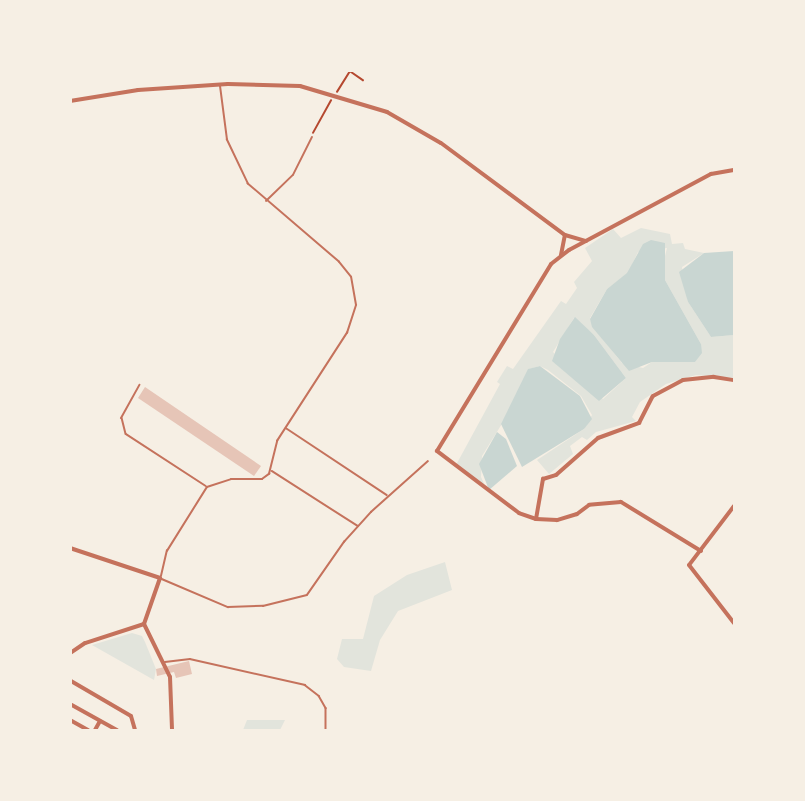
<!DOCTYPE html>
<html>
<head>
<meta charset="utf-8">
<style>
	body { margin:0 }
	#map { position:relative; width:805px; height:801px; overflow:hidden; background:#f6efe4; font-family:Quicksand,sans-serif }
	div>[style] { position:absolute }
	.green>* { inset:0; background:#e2e4dc }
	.water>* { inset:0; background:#c9d6d2 }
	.building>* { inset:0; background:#e6c5b7 }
	.path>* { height:1.5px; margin:-0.75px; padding:0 0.75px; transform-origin:0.75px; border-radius:0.75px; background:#b5482f }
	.service>* { height:1.5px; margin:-0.75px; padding:0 0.75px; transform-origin:0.75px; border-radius:0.75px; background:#c5725c }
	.minor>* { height:4px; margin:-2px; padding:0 2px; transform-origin:2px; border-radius:2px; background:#c5725c }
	span { translate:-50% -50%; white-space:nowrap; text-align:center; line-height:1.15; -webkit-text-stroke:6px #f6efe4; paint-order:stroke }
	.frame { position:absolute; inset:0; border:72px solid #f6efe4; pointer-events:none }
</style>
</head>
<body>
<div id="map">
	<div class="green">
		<div style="clip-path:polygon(evenodd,641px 228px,670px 234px,672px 244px,683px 243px,685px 249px,704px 253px,682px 267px,688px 302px,711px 337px,734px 335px,734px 378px,696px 375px,666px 384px,640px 402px,632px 417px,636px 421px,596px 432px,587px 440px,582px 437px,570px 446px,573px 454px,549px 474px,537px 460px,584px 429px,592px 415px,581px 396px,548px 370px,540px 366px,529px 369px,513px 406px,482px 456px,481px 477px,486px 488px,456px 465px,500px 384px,497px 382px,507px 366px,513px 369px,561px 301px,566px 304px,577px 288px,574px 282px,592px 261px,585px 248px,613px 229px,621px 238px,641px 228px,667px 248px,663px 264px,665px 280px,701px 344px,695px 362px,652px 362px,643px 368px,622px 363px,593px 327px,590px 318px,607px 289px,628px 273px,638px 252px,667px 248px,641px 228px,574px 318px,594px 335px,626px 378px,603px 399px,553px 352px,574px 318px)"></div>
		<div style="clip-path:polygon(445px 562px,452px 590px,398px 611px,380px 640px,371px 671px,344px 667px,337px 659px,342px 639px,363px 639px,374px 596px,407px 575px)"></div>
		<div style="clip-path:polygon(132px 633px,142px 636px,145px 642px,156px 669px,154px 680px,92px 645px)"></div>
		<div style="clip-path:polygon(247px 720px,285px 720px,280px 730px,243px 730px)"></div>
	</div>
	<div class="water">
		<div style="clip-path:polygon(651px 240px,665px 243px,665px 280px,701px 344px,702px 353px,695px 362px,652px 362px,629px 371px,592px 327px,590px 319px,607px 289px,627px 273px,643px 244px)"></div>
		<div style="clip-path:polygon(734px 251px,734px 335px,711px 337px,688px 302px,679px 272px,704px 253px)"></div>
		<div style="clip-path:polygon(575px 317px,594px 335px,626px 378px,599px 401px,552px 361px,560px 339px)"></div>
		<div style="clip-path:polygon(540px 366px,580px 396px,592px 419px,584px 429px,522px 467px,501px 424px,528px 369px)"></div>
		<div style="clip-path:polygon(497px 432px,506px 439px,517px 466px,489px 490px,479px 464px)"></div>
	</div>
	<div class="building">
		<div style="clip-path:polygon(145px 387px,261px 466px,254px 476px,138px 398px)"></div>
		<div style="clip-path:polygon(189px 661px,192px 674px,176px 678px,174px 672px,157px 676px,156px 669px)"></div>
	</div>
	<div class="path">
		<div style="left:337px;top:92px;width:25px;rotate:-58deg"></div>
		<div style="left:350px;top:71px;width:16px;rotate:35deg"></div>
		<div style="left:313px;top:133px;width:37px;rotate:-61deg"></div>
	</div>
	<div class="service">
		<div style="left:266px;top:201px;width:37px;rotate:-44deg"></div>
		<div style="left:293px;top:175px;width:42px;rotate:-63.4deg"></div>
		<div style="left:140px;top:385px;width:38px;rotate:119deg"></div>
		<div style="left:122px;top:418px;width:16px;rotate:76deg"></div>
		<div style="left:126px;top:434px;width:95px;rotate:33deg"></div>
		<div style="left:286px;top:428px;width:121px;rotate:33.6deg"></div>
		<div style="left:272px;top:471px;width:102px;rotate:32.6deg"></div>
		<div style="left:161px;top:576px;width:26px;rotate:-77deg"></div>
		<div style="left:167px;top:551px;width:75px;rotate:-58deg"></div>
		<div style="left:207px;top:487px;width:25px;rotate:-18deg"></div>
		<div style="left:231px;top:479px;width:31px"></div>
		<div style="left:262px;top:479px;width:9px;rotate:-36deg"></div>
		<div style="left:269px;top:474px;width:34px;rotate:-76deg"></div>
		<div style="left:277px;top:441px;width:129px;rotate:-57.1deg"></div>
		<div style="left:347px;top:333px;width:29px;rotate:-72deg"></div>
		<div style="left:356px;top:305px;width:28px;rotate:-100deg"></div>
		<div style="left:351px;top:277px;width:19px;rotate:-129deg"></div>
		<div style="left:339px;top:262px;width:120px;rotate:-139.4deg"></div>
		<div style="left:248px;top:184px;width:49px;rotate:-115.5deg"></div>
		<div style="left:227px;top:140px;width:54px;rotate:-97.4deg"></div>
		<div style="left:162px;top:579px;width:72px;rotate:23deg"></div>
		<div style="left:228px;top:607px;width:35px;rotate:-2deg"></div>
		<div style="left:263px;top:606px;width:45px;rotate:-14deg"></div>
		<div style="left:307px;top:595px;width:65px;rotate:-55.1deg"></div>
		<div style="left:344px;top:542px;width:40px;rotate:-48deg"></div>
		<div style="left:371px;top:512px;width:76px;rotate:-41.8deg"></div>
		<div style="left:165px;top:662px;width:25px;rotate:-7deg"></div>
		<div style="left:190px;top:659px;width:118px;rotate:12.7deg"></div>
		<div style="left:305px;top:685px;width:18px;rotate:38deg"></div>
		<div style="left:319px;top:696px;width:14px;rotate:60deg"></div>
		<div style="left:326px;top:708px;width:22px;rotate:90deg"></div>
	</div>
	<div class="minor">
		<div style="left:70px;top:101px;width:69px;rotate:-9.2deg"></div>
		<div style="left:138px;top:90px;width:90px;rotate:-3.8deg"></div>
		<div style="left:228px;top:84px;width:72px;rotate:1.6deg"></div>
		<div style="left:300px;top:86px;width:91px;rotate:16.6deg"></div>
		<div style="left:387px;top:112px;width:62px;rotate:29.9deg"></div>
		<div style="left:441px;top:143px;width:154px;rotate:36.6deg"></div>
		<div style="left:565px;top:235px;width:22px;rotate:16deg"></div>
		<div style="left:561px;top:255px;width:20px;rotate:-79deg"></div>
		<div style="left:734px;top:506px;width:74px;rotate:127.3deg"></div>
		<div style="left:689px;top:565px;width:73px;rotate:52.2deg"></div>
		<div style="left:536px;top:519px;width:41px;rotate:-80.1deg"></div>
		<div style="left:543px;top:479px;width:14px;rotate:-17deg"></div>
		<div style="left:556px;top:475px;width:56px;rotate:-41.4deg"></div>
		<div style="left:598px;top:438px;width:44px;rotate:-20.1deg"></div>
		<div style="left:639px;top:423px;width:30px;rotate:-63deg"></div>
		<div style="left:653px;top:396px;width:34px;rotate:-28deg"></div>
		<div style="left:683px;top:380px;width:31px;rotate:-6deg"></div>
		<div style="left:714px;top:377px;width:20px;rotate:9deg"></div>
		<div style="left:70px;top:548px;width:95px;rotate:18.4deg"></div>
		<div style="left:160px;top:578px;width:49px;rotate:109.2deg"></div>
		<div style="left:144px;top:624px;width:62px;rotate:162.1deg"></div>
		<div style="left:85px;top:643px;width:18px;rotate:146deg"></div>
		<div style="left:701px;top:551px;width:94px;rotate:-148.5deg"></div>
		<div style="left:621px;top:502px;width:32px;rotate:175deg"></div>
		<div style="left:589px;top:505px;width:15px;rotate:143deg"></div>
		<div style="left:577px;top:514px;width:21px;rotate:163deg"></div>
		<div style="left:557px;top:520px;width:21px;rotate:-177deg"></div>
		<div style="left:536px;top:519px;width:18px;rotate:-161deg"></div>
		<div style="left:519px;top:513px;width:103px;rotate:-142.9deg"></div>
		<div style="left:437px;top:451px;width:219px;rotate:-58.6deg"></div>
		<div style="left:551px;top:264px;width:23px;rotate:-38deg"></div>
		<div style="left:569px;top:250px;width:161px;rotate:-28.2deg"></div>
		<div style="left:711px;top:174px;width:23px;rotate:-10deg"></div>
		<div style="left:144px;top:624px;width:59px;rotate:63.9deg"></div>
		<div style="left:170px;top:677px;width:53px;rotate:87.8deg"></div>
		<div style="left:71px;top:681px;width:69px;rotate:30.3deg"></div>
		<div style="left:131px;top:716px;width:15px;rotate:74deg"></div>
		<div style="left:70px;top:704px;width:54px;rotate:29deg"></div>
		<div style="left:70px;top:720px;width:21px;rotate:29deg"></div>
		<div style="left:95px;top:730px;width:10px;rotate:-61deg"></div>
	</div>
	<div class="frame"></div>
</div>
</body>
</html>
